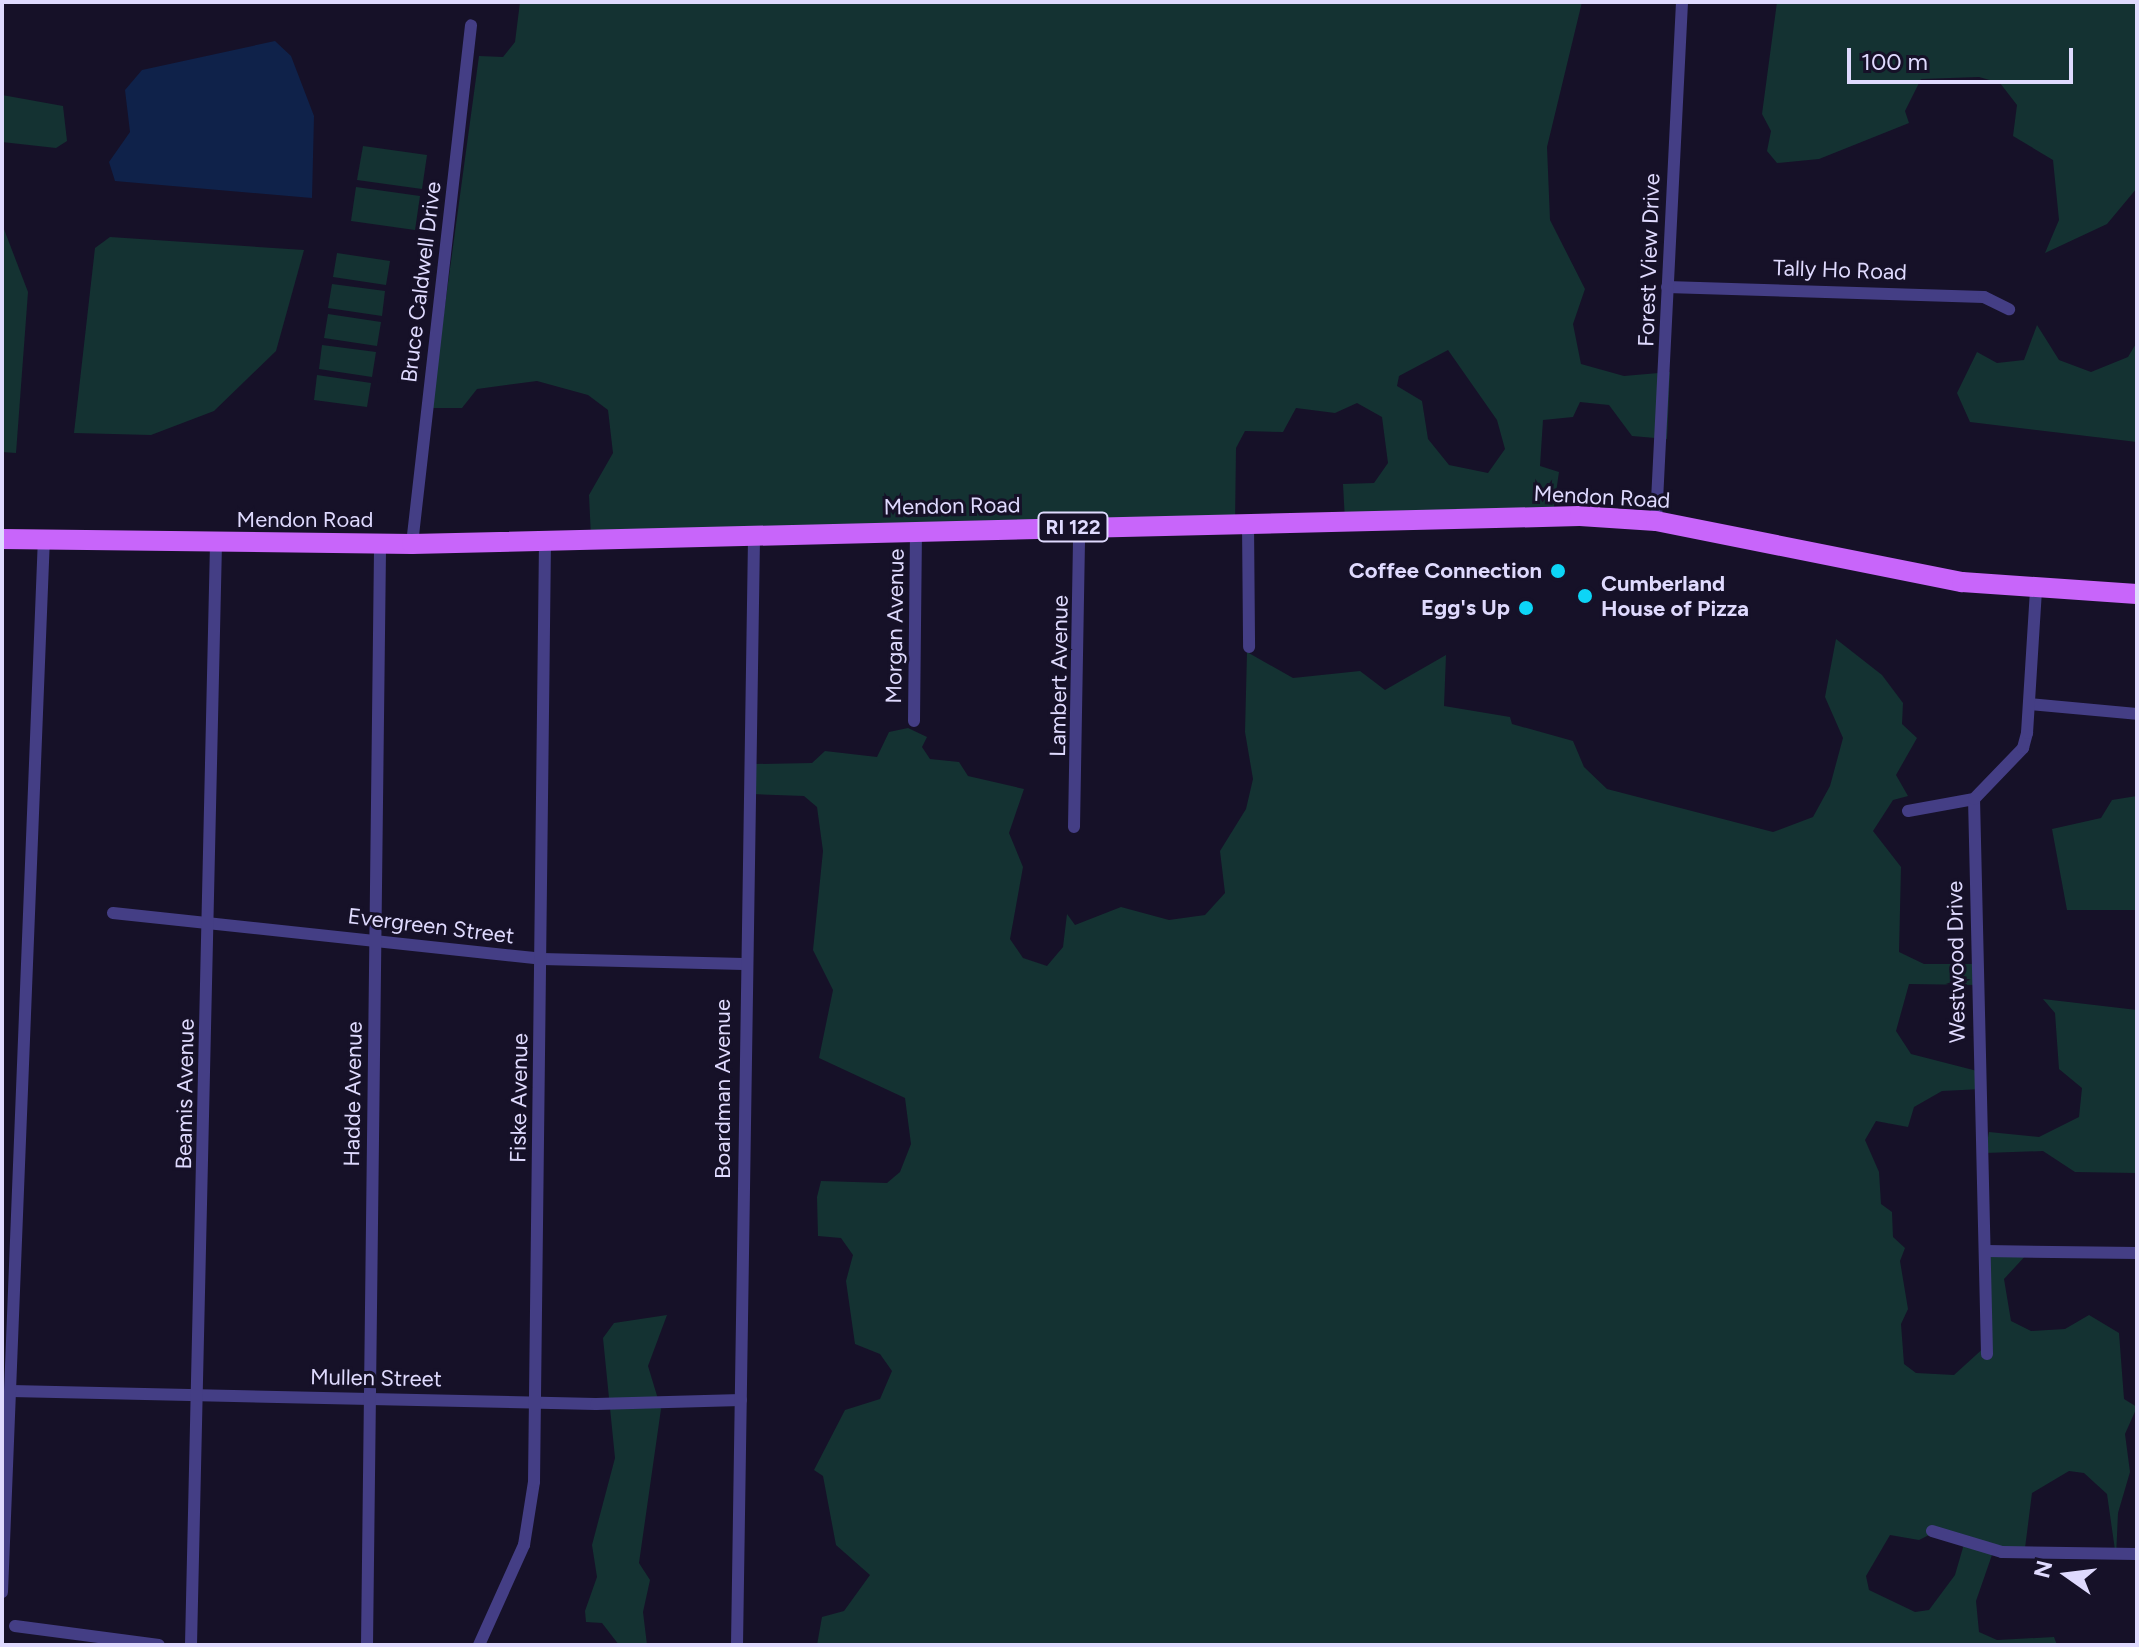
<!DOCTYPE html>
<html>
<head>
<meta charset="utf-8">
<style>
	body { margin:0 }
	#map { position:relative; width:2139px; height:1647px; overflow:hidden; background:#161128; font-family:Figtree,sans-serif }
	div>[style] { position:absolute }
	.green>* { inset:0; background:#143232 }
	.water>* { inset:0; background:#0f224a }
	.minor>* { height:12px; margin:-6px; padding:0 6px; transform-origin:6px; border-radius:6px; background:#443e85 }
	.primary>* { height:20px; margin:-10px; padding:0 10px; transform-origin:10px; border-radius:10px; background:#c865fa }
	.dots>* { width:22px; height:22px; translate:-50% -50%; box-sizing:border-box; border:4px solid #161128; border-radius:50% }
	span { translate:-50% -50%; white-space:nowrap; text-align:center; line-height:1.15; -webkit-text-stroke:6px #161128; paint-order:stroke }
	.shield-label span { padding:2px 6px; background:#161128; border:2px solid; border-radius:6px; -webkit-text-stroke-width:0 }
	.shield-label { font-size:20px; color:#dfdafe; font-weight:700 }
	.street-label { font-size:22px; color:#dfdafe }
	.poi-label { font-size:22px; color:#dfdafe; font-weight:700 }
	.right { translate:-100% -50%; text-align:right }
	.left { translate:0 -50%; text-align:left }
	.frame { position:absolute; inset:0; border:4px solid #dfdafe; pointer-events:none }
	.north { position:absolute; left:2027px; top:1535px; width:80px; height:80px; -webkit-text-stroke:6px #161128; paint-order:stroke; rotate:284deg; font-size:22px; font-weight:700; line-height:32px; text-align:center; color:#dfdafe }
	.north::after { content:''; display:block; margin:auto; width:28px; height:36px; background:#dfdafe; clip-path:polygon(50% 0,100% 100%,50% 72%,0 100%) }
	.scale { position:absolute; left:1847px; top:48px; width:226px; height:36px; box-sizing:border-box; border:4px solid #dfdafe; border-top:0; padding-left:10px; font-size:24px; line-height:28px; white-space:nowrap; color:#dfdafe; -webkit-text-stroke:6px #161128; paint-order:stroke }
</style>
</head>
<body>
<div id="map">
	<div class="green">
		<div style="clip-path:polygon(evenodd,520px 2px,1582px 2px,1547px 147px,1550px 220px,1585px 289px,1573px 324px,1581px 364px,1624px 376px,1670px 372px,1667px 439px,1632px 436px,1609px 405px,1580px 402px,1573px 417px,1543px 420px,1540px 466px,1559px 472px,1553px 513px,1345px 521px,1343px 484px,1374px 483px,1388px 463px,1382px 417px,1357px 403px,1335px 413px,1296px 408px,1283px 432px,1245px 431px,1236px 448px,1235px 525px,591px 537px,589px 495px,613px 453px,608px 410px,588px 395px,537px 381px,477px 389px,462px 408px,431px 408px,479px 56px,503px 57px,515px 42px,520px 2px,1448px 350px,1497px 420px,1505px 449px,1488px 473px,1449px 465px,1428px 439px,1422px 401px,1397px 386px,1399px 376px,1448px 350px)"></div>
		<div style="clip-path:polygon(1777px 2px,2137px 2px,2137px 188px,2107px 224px,2045px 253px,2059px 220px,2053px 160px,2013px 136px,2017px 105px,2000px 83px,1979px 77px,1921px 79px,1905px 111px,1909px 123px,1819px 159px,1777px 163px,1767px 151px,1771px 131px,1762px 114px)"></div>
		<div style="clip-path:polygon(2px 95px,63px 106px,67px 141px,56px 148px,2px 142px)"></div>
		<div style="clip-path:polygon(363px 146px,427px 155px,422px 189px,357px 180px)"></div>
		<div style="clip-path:polygon(356px 187px,420px 196px,415px 230px,351px 221px)"></div>
		<div style="clip-path:polygon(2px 224px,28px 292px,16px 453px,2px 452px)"></div>
		<div style="clip-path:polygon(110px 237px,304px 250px,276px 351px,214px 411px,151px 435px,74px 433px,95px 248px)"></div>
		<div style="clip-path:polygon(337px 253px,390px 261px,386px 285px,333px 277px)"></div>
		<div style="clip-path:polygon(332px 284px,385px 291px,382px 316px,328px 308px)"></div>
		<div style="clip-path:polygon(328px 314px,381px 322px,377px 346px,324px 338px)"></div>
		<div style="clip-path:polygon(2037px 325px,2059px 360px,2091px 372px,2128px 357px,2137px 342px,2137px 442px,1970px 422px,1957px 393px,1977px 352px,1997px 363px,2024px 360px)"></div>
		<div style="clip-path:polygon(322px 345px,376px 352px,372px 377px,319px 369px)"></div>
		<div style="clip-path:polygon(317px 375px,371px 383px,367px 407px,314px 400px)"></div>
		<div style="clip-path:polygon(evenodd,1836px 639px,1882px 675px,1903px 703px,1902px 724px,1917px 738px,1896px 775px,1908px 796px,1893px 800px,1873px 831px,1901px 867px,1899px 952px,1924px 964px,1978px 964px,1978px 985px,1909px 984px,1896px 1031px,1911px 1054px,1981px 1072px,1982px 1089px,1942px 1091px,1914px 1107px,1908px 1127px,1876px 1121px,1865px 1140px,1879px 1172px,1881px 1204px,1892px 1212px,1893px 1237px,1905px 1248px,1900px 1261px,1908px 1309px,1901px 1324px,1904px 1364px,1916px 1373px,1954px 1375px,1987px 1345px,1987px 1255px,2028px 1253px,2004px 1279px,2011px 1321px,2031px 1331px,2065px 1329px,2089px 1315px,2119px 1333px,2124px 1399px,2137px 1407px,2125px 1434px,2130px 1472px,2118px 1513px,2116px 1557px,2107px 1494px,2084px 1473px,2069px 1471px,2032px 1493px,2024px 1556px,1993px 1552px,1976px 1601px,1979px 1632px,1997px 1640px,2054px 1637px,2057px 1645px,817px 1645px,822px 1617px,844px 1611px,870px 1575px,836px 1545px,823px 1476px,814px 1470px,845px 1410px,880px 1399px,892px 1371px,880px 1354px,855px 1344px,846px 1281px,853px 1255px,841px 1238px,818px 1236px,817px 1197px,821px 1181px,887px 1183px,900px 1172px,911px 1144px,905px 1098px,819px 1058px,833px 990px,813px 950px,823px 851px,817px 807px,804px 796px,752px 794px,755px 764px,812px 763px,825px 751px,877px 757px,889px 732px,908px 728px,927px 737px,922px 747px,930px 759px,959px 762px,968px 776px,1024px 789px,1009px 833px,1023px 867px,1010px 939px,1023px 958px,1047px 966px,1063px 947px,1067px 914px,1075px 925px,1121px 907px,1169px 920px,1205px 915px,1225px 893px,1220px 851px,1246px 809px,1253px 779px,1245px 732px,1247px 652px,1293px 678px,1360px 671px,1385px 690px,1446px 655px,1444px 706px,1510px 717px,1512px 724px,1573px 741px,1584px 767px,1607px 789px,1773px 832px,1813px 817px,1830px 786px,1843px 738px,1825px 697px,1836px 639px,1933px 1533px,1964px 1544px,1955px 1575px,1929px 1610px,1915px 1612px,1869px 1590px,1866px 1576px,1890px 1535px,1919px 1540px,1933px 1533px)"></div>
		<div style="clip-path:polygon(2137px 796px,2137px 910px,2067px 910px,2052px 829px,2101px 818px,2112px 800px)"></div>
		<div style="clip-path:polygon(2043px 999px,2137px 1010px,2137px 1173px,2075px 1172px,2043px 1151px,1985px 1153px,1989px 1132px,2039px 1137px,2079px 1117px,2082px 1088px,2059px 1069px,2055px 1013px)"></div>
		<div style="clip-path:polygon(667px 1315px,648px 1366px,661px 1409px,639px 1563px,650px 1580px,643px 1612px,647px 1645px,619px 1645px,602px 1623px,586px 1622px,585px 1611px,597px 1577px,592px 1545px,615px 1458px,603px 1338px,614px 1323px)"></div>
	</div>
	<div class="water">
		<div style="clip-path:polygon(275px 41px,291px 56px,314px 116px,312px 198px,115px 181px,109px 162px,130px 132px,125px 90px,142px 70px)"></div>
	</div>
	<div class="minor">
		<div style="left:1667px;top:287px;width:317px;rotate:1.8deg"></div>
		<div style="left:1984px;top:297px;width:28px;rotate:26deg"></div>
		<div style="left:1656px;top:521px;width:520px;rotate:-87.13deg"></div>
		<div style="left:1248px;top:523px;width:124px;rotate:89.5deg"></div>
		<div style="left:412px;top:544px;width:522px;rotate:-83.51deg"></div>
		<div style="left:2030px;top:704px;width:107px;rotate:5.3deg"></div>
		<div style="left:914px;top:721px;width:190px;rotate:-89.4deg"></div>
		<div style="left:1908px;top:811px;width:67px;rotate:-10.3deg"></div>
		<div style="left:1074px;top:827px;width:300px;rotate:-89deg"></div>
		<div style="left:113px;top:913px;width:431px;rotate:6.1deg"></div>
		<div style="left:542px;top:959px;width:202px;rotate:1.4deg"></div>
		<div style="left:1986px;top:1251px;width:151px;rotate:0.8deg"></div>
		<div style="left:1987px;top:1354px;width:555px;rotate:-91.34deg"></div>
		<div style="left:1974px;top:799px;width:71px;rotate:-46.1deg"></div>
		<div style="left:2023px;top:748px;width:16px;rotate:-75deg"></div>
		<div style="left:2027px;top:733px;width:143px;rotate:-86.4deg"></div>
		<div style="left:11px;top:1391px;width:585px;rotate:1.27deg"></div>
		<div style="left:596px;top:1404px;width:145px;rotate:-1.6deg"></div>
		<div style="left:1932px;top:1531px;width:73px;rotate:16.7deg"></div>
		<div style="left:2002px;top:1552px;width:135px;rotate:0.8deg"></div>
		<div style="left:2px;top:1592px;width:1055px;rotate:-87.72deg"></div>
		<div style="left:15px;top:1626px;width:145px;rotate:7.5deg"></div>
		<div style="left:191px;top:1645px;width:1101px;rotate:-88.7deg"></div>
		<div style="left:367px;top:1645px;width:1102px;rotate:-89.32deg"></div>
		<div style="left:479px;top:1645px;width:110px;rotate:-65.8deg"></div>
		<div style="left:524px;top:1545px;width:64px;rotate:-81deg"></div>
		<div style="left:534px;top:1482px;width:942px;rotate:-89.33deg"></div>
		<div style="left:737px;top:1645px;width:1111px;rotate:-89.12deg"></div>
	</div>
	<div class="primary">
		<div style="left:2px;top:539px;width:410px;rotate:0.7deg"></div>
		<div style="left:412px;top:544px;width:1168px;rotate:-1.37deg"></div>
		<div style="left:1580px;top:516px;width:76px;rotate:3.8deg"></div>
		<div style="left:1656px;top:521px;width:312px;rotate:11.3deg"></div>
		<div style="left:1962px;top:582px;width:175px;rotate:3.9deg"></div>
	</div>
	<div class="dots">
		<div style="left:1558px;top:571px;background:#0dd5f6"></div>
		<div style="left:1585px;top:596px;background:#0dd5f6"></div>
		<div style="left:1526px;top:608px;background:#0dd5f6"></div>
	</div>
	<div class="shield-label">
		<span style="left:1073px;top:527px">RI 122</span>
	</div>
	<div class="street-label">
		<span style="left:1649px;top:260px;rotate:-88deg">Forest View Drive</span>
		<span style="left:1840px;top:270px;rotate:2deg">Tally Ho Road</span>
		<span style="left:421px;top:282px;rotate:-83deg">Bruce Caldwell Drive</span>
		<span style="left:1602px;top:497px;rotate:3deg">Mendon Road</span>
		<span style="left:952px;top:506px;rotate:-1deg">Mendon Road</span>
		<span style="left:305px;top:520px">Mendon Road</span>
		<span style="left:895px;top:626px;rotate:-89deg">Morgan Avenue</span>
		<span style="left:1059px;top:676px;rotate:-89deg">Lambert Avenue</span>
		<span style="left:431px;top:926px;rotate:7deg">Evergreen Street</span>
		<span style="left:1956px;top:962px;rotate:-91deg">Westwood Drive</span>
		<span style="left:723px;top:1089px;rotate:-90deg">Boardman Avenue</span>
		<span style="left:185px;top:1094px;rotate:-89deg">Beamis Avenue</span>
		<span style="left:353px;top:1094px;rotate:-89deg">Hadde Avenue</span>
		<span style="left:519px;top:1098px;rotate:-89deg">Fiske Avenue</span>
		<span style="left:376px;top:1378px;rotate:1deg">Mullen Street</span>
	</div>
	<div class="poi-label">
		<span class="right" style="left:1542px;top:571px">Coffee Connection</span>
		<span class="left" style="left:1601px;top:596px">Cumberland<br>House of Pizza</span>
		<span class="right" style="left:1510px;top:608px">Egg's Up</span>
	</div>
	<div class="frame"></div>
	<div class="north">N</div>
	<div class="scale">100 m</div>
</div>
</body>
</html>
